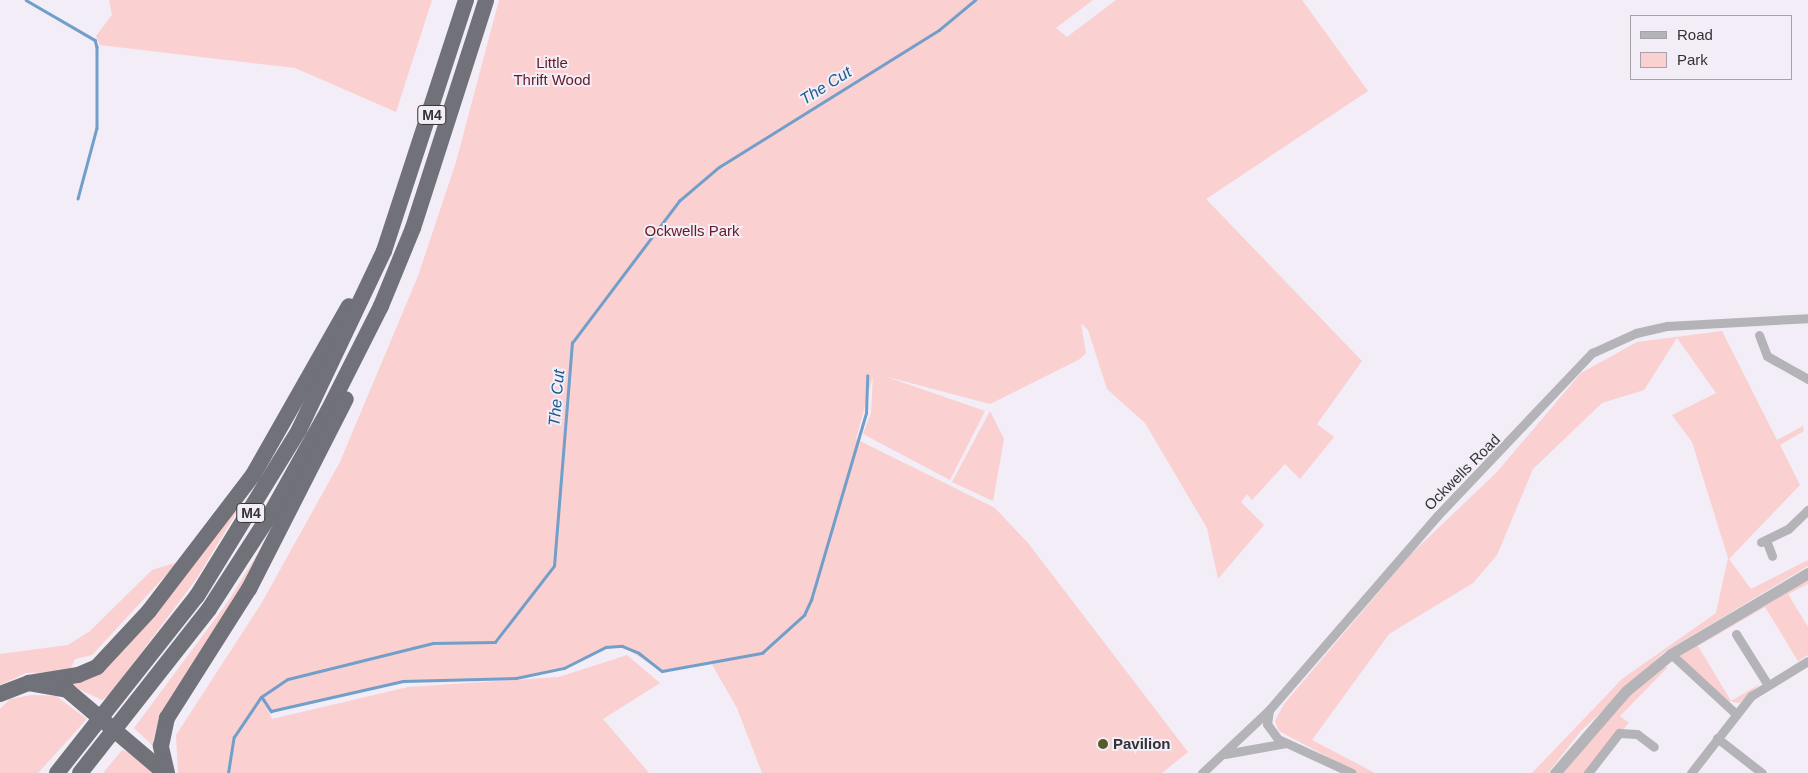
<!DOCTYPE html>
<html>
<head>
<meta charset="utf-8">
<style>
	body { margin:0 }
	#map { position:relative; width:1808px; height:773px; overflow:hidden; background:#f2edf6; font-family:Arial,sans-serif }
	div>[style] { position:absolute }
	.green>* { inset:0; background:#fad0d0 }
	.stream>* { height:2.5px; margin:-1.25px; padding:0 1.25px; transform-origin:1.25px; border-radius:1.25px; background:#729fca }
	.minor>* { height:9px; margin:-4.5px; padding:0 4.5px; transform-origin:4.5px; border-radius:4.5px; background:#b4b4b8 }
	.tertiary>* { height:11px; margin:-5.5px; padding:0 5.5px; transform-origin:5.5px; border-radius:5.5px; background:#b4b4b8 }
	.motorway>* { height:16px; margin:-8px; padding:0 8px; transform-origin:8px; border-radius:8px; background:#707179 }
	.dots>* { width:14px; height:14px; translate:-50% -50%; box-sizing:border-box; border:2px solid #f2edf6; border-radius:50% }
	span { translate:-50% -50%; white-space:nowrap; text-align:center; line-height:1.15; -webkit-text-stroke:4px #f2edf6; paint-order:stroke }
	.shield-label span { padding:1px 4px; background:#f2edf6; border:1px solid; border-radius:4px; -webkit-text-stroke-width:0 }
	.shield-label { font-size:14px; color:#343236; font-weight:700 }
	.park-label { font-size:15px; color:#671924 }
	.street-label { font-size:15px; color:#343236 }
	.poi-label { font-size:15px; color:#343236; font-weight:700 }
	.left { translate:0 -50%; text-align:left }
	.water-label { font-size:16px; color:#175b92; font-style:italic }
	.legend { position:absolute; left:1630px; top:15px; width:162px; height:65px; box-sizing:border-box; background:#f2edf6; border:1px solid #a6a2a9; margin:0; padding:6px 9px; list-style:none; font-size:15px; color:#343236 }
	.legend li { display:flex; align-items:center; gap:10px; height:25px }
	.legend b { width:25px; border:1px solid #a6a2a9 }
</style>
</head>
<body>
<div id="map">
	<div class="green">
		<div style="clip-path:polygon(109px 0,432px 0,396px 112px,295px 68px,100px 45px,96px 36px,112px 15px)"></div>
		<div style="clip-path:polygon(499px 0,1093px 0,1056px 28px,1067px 37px,1116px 0,1302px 0,1368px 91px,1206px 199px,1362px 361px,1317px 424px,1334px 437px,1300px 479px,1285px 464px,1252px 500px,1247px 494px,1241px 502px,1264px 525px,1218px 579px,1207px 528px,1145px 423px,1107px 389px,1088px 330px,1081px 323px,1086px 353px,1080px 359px,990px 404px,884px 376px,985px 411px,950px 480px,863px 434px,871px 413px,873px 376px,856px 439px,995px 508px,1028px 543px,1188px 752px,1162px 773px,762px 773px,737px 708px,710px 661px,662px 671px,622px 646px,606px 647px,564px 668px,516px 678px,403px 681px,271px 711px,262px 697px,272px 719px,408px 687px,559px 677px,627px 655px,660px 683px,603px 719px,649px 773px,178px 773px,176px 735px,261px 604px,340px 462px,418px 276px,456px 162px)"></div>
		<div style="clip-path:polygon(1722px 331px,1777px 440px,1803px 426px,1804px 431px,1780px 445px,1800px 485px,1729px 559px,1751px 589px,1808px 560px,1808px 566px,1663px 653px,1580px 732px,1548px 773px,1532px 773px,1622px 679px,1716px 613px,1728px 558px,1692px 442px,1672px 415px,1716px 393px,1677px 338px,1644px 390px,1602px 403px,1533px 469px,1497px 555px,1473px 583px,1389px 634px,1312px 740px,1375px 773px,1358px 773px,1279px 731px,1275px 721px,1284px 704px,1411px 554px,1497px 472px,1581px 373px,1637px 342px)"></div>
		<div style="clip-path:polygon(990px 411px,1004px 439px,993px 501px,952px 482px)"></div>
		<div style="clip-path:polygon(277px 446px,197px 578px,111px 693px,102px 700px,66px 683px,103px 668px)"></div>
		<div style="clip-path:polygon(289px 503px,257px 566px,159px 717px,152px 745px,134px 728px,227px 603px)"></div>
		<div style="clip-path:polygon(178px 562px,92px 655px,75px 659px,69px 672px,26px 673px,0 685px,0 654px,68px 645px,90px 631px,152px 570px)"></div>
		<div style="clip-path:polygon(1808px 577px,1808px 584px,1788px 594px,1808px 627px,1808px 655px,1798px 661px,1765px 607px,1698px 646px,1731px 701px,1760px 684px,1739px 703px,1725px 700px,1681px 658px,1681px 652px)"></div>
		<div style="clip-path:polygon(1661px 667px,1668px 667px,1620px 716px,1629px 723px,1585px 773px,1561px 773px,1629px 694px)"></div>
		<div style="clip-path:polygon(32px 695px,56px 696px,87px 719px,38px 773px,0 773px,0 709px,10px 699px)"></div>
		<div style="clip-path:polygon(122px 750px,135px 755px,156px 773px,103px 773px)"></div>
	</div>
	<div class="stream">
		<div style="left:26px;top:0;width:80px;rotate:30.1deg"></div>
		<div style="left:95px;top:40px;width:7px;rotate:74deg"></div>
		<div style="left:97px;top:47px;width:81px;rotate:90deg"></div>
		<div style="left:97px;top:128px;width:73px;rotate:105deg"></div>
		<div style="left:262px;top:697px;width:17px;rotate:57deg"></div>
		<div style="left:271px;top:711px;width:135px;rotate:-12.8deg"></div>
		<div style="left:403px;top:681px;width:113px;rotate:-1.5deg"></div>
		<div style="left:516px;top:678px;width:49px;rotate:-11.8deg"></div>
		<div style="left:564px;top:668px;width:47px;rotate:-26.6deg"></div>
		<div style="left:606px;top:647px;width:16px;rotate:-4deg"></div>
		<div style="left:622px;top:646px;width:18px;rotate:22deg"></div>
		<div style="left:639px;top:653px;width:29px;rotate:38deg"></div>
		<div style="left:662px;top:671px;width:102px;rotate:-10.2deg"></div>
		<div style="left:762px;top:653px;width:57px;rotate:-42.1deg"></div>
		<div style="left:804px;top:615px;width:17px;rotate:-65deg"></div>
		<div style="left:811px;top:600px;width:195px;rotate:-73.6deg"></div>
		<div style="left:866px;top:413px;width:37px;rotate:-88deg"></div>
		<div style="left:228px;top:773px;width:36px;rotate:-81deg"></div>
		<div style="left:234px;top:737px;width:48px;rotate:-56deg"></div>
		<div style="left:261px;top:697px;width:32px;rotate:-34deg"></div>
		<div style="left:288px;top:679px;width:149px;rotate:-13.9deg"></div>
		<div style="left:433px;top:643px;width:62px;rotate:-0.9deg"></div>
		<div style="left:495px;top:642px;width:96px;rotate:-52.2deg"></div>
		<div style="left:554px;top:566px;width:224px;rotate:-85.4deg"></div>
		<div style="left:572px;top:343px;width:178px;rotate:-53deg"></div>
		<div style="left:679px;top:201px;width:52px;rotate:-40.4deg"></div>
		<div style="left:719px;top:167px;width:259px;rotate:-31.9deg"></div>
		<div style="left:939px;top:30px;width:47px;rotate:-39.8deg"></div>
	</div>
	<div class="minor">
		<div style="left:1759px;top:335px;width:22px;rotate:69deg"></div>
		<div style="left:1767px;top:356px;width:47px;rotate:29.3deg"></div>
		<div style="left:1766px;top:540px;width:17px;rotate:69deg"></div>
		<div style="left:1761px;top:542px;width:30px;rotate:-26deg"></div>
		<div style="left:1788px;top:529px;width:28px;rotate:-44deg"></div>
		<div style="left:1736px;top:634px;width:60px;rotate:57.9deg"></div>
		<div style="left:1671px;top:654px;width:87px;rotate:42.7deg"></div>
		<div style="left:1269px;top:710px;width:14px;rotate:98deg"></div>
		<div style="left:1267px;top:724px;width:19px;rotate:54deg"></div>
		<div style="left:1278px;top:739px;width:81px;rotate:24.7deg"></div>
		<div style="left:1717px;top:738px;width:57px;rotate:37.9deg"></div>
		<div style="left:1225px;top:754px;width:62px;rotate:-10.2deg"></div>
		<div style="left:1202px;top:773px;width:92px;rotate:-43.2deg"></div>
		<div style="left:1269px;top:710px;width:258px;rotate:-49.1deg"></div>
		<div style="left:1438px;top:515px;width:224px;rotate:-46.5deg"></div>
		<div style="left:1592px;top:353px;width:48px;rotate:-24.4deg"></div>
		<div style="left:1636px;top:333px;width:32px;rotate:-13deg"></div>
		<div style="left:1667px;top:326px;width:141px;rotate:-3.2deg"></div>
		<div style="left:1588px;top:773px;width:51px;rotate:-52.2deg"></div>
		<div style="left:1619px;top:733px;width:18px;rotate:3deg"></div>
		<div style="left:1637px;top:734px;width:21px;rotate:37deg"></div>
		<div style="left:1691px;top:773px;width:98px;rotate:-52.1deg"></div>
		<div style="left:1751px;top:696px;width:67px;rotate:-31.6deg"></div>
	</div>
	<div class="tertiary">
		<div style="left:1555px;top:773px;width:108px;rotate:-49.1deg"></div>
		<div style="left:1626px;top:691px;width:58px;rotate:-39.4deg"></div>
		<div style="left:1671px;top:654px;width:159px;rotate:-30.6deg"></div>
	</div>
	<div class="motorway">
		<div style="left:29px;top:683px;width:50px;rotate:-9.3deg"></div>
		<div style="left:78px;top:675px;width:21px;rotate:-23deg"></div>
		<div style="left:97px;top:667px;width:76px;rotate:-47.1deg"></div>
		<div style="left:149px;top:611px;width:171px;rotate:-52.6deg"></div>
		<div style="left:253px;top:475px;width:194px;rotate:-60.4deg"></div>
		<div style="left:0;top:694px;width:31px;rotate:-21deg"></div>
		<div style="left:29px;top:683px;width:39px;rotate:10deg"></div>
		<div style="left:67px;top:690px;width:128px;rotate:40.3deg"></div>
		<div style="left:57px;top:773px;width:226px;rotate:-51.7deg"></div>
		<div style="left:197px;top:596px;width:195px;rotate:-58.4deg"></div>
		<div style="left:299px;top:430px;width:198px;rotate:-64.6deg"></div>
		<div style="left:384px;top:251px;width:264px;rotate:-71.9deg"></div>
		<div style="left:80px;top:773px;width:209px;rotate:-51.8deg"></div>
		<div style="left:209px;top:609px;width:114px;rotate:-57.1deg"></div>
		<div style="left:271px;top:513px;width:117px;rotate:-60.8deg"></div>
		<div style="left:328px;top:411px;width:118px;rotate:-63.2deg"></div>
		<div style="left:381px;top:306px;width:84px;rotate:-67.7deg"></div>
		<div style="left:413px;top:228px;width:239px;rotate:-72.2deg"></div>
		<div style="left:167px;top:773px;width:28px;rotate:-103deg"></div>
		<div style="left:161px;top:746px;width:29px;rotate:-78deg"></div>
		<div style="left:167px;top:718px;width:153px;rotate:-57.6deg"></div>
		<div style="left:249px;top:589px;width:213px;rotate:-63deg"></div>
	</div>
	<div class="dots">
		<div style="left:1103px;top:744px;background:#565b29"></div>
	</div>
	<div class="shield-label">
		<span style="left:432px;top:115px">M4</span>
		<span style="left:251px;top:513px">M4</span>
	</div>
	<div class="park-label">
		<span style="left:552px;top:71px">Little<br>Thrift Wood</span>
		<span style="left:692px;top:231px">Ockwells Park</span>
	</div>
	<div class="street-label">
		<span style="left:1462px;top:472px;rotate:-45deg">Ockwells Road</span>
	</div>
	<div class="poi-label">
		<span class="left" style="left:1113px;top:744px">Pavilion</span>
	</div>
	<div class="water-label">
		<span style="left:826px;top:86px;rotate:-32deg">The Cut</span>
		<span style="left:557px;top:398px;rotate:-85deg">The Cut</span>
	</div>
	<ul class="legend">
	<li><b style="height:6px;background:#b4b4b8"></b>Road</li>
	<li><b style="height:14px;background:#fad0d0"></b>Park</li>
	</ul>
</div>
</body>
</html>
